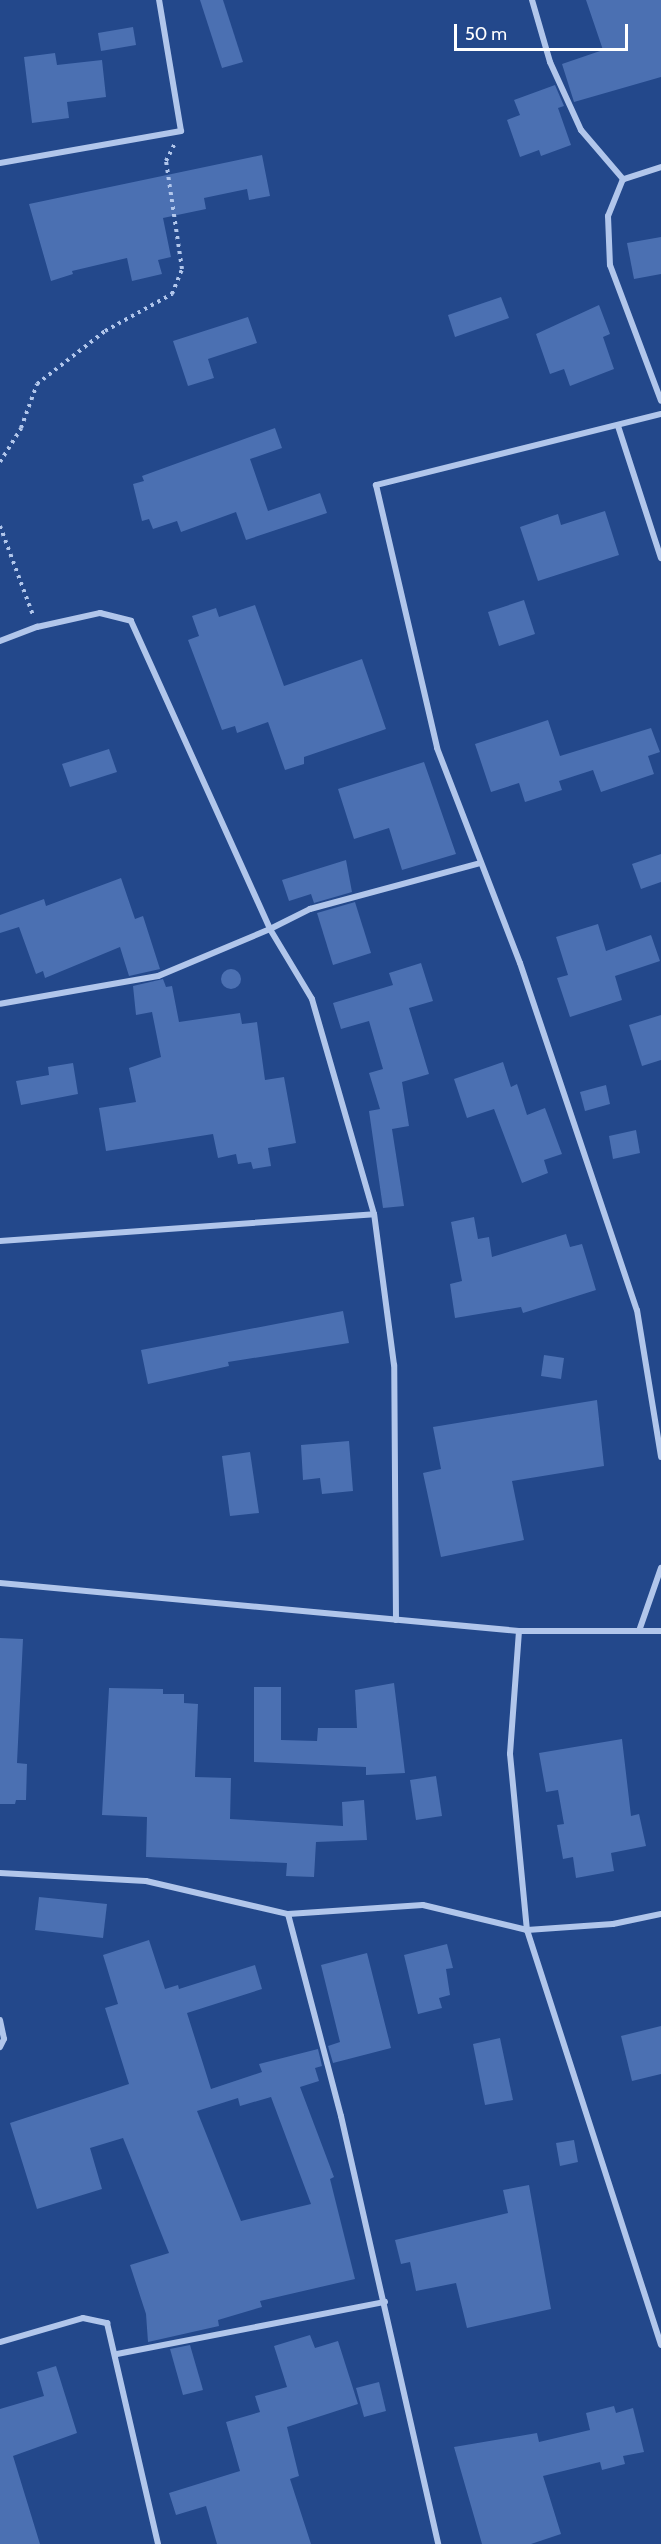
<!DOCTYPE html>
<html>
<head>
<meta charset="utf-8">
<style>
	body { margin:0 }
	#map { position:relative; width:661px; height:2544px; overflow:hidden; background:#23488b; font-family:Cabin,sans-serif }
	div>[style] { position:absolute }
	.building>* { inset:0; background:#4b70b2 }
	.round { border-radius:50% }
	.path>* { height:4px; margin-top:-2px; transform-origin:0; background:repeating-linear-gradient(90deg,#b1c6eb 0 3px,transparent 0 7.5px) }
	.minor>* { height:6px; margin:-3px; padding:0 3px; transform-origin:3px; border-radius:3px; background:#b1c6eb }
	span { translate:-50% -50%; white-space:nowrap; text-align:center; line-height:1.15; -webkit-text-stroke:4.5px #23488b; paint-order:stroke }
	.scale { position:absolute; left:454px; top:24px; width:174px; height:27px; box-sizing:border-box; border:3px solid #fff; border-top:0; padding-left:8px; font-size:18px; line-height:21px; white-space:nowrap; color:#fff; -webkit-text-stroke:4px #23488b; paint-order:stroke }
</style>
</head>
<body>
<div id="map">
	<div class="building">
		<div style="clip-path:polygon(200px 0,223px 0,243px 62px,222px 68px)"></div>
		<div style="clip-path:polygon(586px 0,661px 0,661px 77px,574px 102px,562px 64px,603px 50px)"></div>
		<div style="clip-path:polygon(133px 27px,136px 45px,101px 51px,98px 33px)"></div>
		<div style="clip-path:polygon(55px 53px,57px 65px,102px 60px,106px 97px,67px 102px,69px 118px,32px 123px,24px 57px)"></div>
		<div style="clip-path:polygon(555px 85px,564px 106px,558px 108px,571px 145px,541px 156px,539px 150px,520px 157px,507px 120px,520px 115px,514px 100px)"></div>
		<div style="clip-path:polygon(262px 155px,270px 196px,249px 200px,247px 189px,204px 198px,206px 209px,163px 218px,171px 257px,158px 260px,162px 274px,132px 281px,127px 258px,72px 271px,73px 274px,51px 281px,29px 204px)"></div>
		<div style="clip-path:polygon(661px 237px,661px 274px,634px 279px,627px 243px)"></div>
		<div style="clip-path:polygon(501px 297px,509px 318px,455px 337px,448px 315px)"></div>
		<div style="clip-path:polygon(599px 305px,610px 334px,603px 337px,614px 369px,570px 386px,564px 369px,550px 374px,536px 334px)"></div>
		<div style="clip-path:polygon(248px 317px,257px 343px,208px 359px,214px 378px,188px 386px,173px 341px)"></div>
		<div style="clip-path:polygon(275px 428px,282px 448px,250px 459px,268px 511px,320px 493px,327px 513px,246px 540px,236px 512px,181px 532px,177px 521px,153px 529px,149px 519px,142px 521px,133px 484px,144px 481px,142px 476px)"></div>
		<div style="clip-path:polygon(605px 511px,619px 555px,538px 581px,520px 527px,558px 514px,561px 525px)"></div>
		<div style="clip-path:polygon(524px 600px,535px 634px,499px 646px,488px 612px)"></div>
		<div style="clip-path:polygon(255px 605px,284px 686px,362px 659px,386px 729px,304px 757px,304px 764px,285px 770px,268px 722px,237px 733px,235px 726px,222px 730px,188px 640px,199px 636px,192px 616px,216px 608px,219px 617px)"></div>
		<div style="clip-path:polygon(548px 720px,560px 756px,651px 728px,660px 752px,648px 756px,654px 774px,601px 792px,593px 770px,559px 781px,562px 790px,525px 802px,519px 783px,491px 792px,475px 744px)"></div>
		<div style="clip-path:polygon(109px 749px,117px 772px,70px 787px,62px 764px)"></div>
		<div style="clip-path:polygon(424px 762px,456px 854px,402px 870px,389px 828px,354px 839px,338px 789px)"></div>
		<div style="clip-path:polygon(661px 854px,661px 882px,641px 889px,632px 864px)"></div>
		<div style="clip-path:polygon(346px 860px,352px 892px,314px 903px,311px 894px,289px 901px,282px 880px)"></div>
		<div style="clip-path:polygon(121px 878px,135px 919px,143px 916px,160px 969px,129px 976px,120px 947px,45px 978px,43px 971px,36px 974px,19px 927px,0 933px,0 915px,44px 899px,46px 906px)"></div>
		<div style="clip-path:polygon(355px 902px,371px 953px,333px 965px,317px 913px)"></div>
		<div style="clip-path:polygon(598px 924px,606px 951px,651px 935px,660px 961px,615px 976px,622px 1000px,570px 1017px,557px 978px,568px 975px,556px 937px)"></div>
		<div style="clip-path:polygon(421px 963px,433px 1001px,409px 1008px,429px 1074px,402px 1082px,409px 1126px,392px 1129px,404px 1206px,383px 1208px,369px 1111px,380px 1109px,369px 1073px,383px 1069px,369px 1021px,341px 1029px,333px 1003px,393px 985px,389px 973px)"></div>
		<div class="round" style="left:221px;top:969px;width:20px;height:20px"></div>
		<div style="clip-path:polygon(163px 979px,166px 987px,172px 986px,179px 1022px,240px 1013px,242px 1024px,257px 1022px,265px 1080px,284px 1077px,296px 1143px,268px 1148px,271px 1166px,253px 1169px,251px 1162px,238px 1164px,236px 1154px,218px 1158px,213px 1134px,106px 1151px,99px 1108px,136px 1102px,129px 1068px,161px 1057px,152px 1012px,136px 1015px,133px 986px)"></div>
		<div style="clip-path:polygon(661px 1015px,661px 1060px,642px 1066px,629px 1025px)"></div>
		<div style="clip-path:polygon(503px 1062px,511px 1087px,517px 1084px,527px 1115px,545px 1108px,562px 1154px,544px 1160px,548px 1173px,522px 1183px,494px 1109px,467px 1118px,454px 1079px)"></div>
		<div style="clip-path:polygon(73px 1063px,78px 1094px,21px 1105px,16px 1081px,49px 1075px,48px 1067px)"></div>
		<div style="clip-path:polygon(606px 1085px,610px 1104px,585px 1111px,580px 1092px)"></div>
		<div style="clip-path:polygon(636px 1130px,640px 1153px,613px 1159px,609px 1136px)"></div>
		<div style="clip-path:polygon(474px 1217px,478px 1239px,489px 1237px,492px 1257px,566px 1234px,570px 1247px,582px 1244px,596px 1290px,523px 1313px,521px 1307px,455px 1318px,450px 1284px,462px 1281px,451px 1222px)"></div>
		<div style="clip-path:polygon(343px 1311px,349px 1343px,228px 1362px,229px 1366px,148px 1384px,141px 1350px)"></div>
		<div style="clip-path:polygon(544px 1355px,564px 1358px,561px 1379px,541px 1376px)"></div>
		<div style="clip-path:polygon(597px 1400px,604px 1466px,512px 1481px,524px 1540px,441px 1557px,423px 1473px,441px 1469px,433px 1427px)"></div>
		<div style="clip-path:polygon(349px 1441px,353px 1491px,322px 1494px,320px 1478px,303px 1480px,301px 1445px)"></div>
		<div style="clip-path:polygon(250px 1452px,259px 1513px,230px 1516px,222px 1456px)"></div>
		<div style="clip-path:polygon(0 1638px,23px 1639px,17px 1763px,27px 1764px,26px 1800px,16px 1800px,15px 1804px,0 1804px)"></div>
		<div style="clip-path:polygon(394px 1683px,405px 1773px,366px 1775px,366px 1767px,254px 1762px,254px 1687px,281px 1687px,281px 1740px,317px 1741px,318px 1728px,357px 1728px,355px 1690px)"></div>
		<div style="clip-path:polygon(109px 1688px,163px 1689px,163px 1694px,184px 1694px,184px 1703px,198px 1704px,195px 1777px,231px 1778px,230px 1819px,343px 1826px,342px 1802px,364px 1800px,367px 1840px,316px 1842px,314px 1877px,286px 1876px,287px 1863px,146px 1857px,147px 1817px,102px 1815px)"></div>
		<div style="clip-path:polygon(622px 1739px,631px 1816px,639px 1814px,646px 1846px,611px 1853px,614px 1871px,576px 1878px,573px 1857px,563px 1859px,557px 1825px,564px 1824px,558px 1790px,546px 1792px,539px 1753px)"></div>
		<div style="clip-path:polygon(436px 1776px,442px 1816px,416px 1820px,410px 1780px)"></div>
		<div style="clip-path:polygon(39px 1897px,107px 1904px,103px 1938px,35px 1930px)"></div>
		<div style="clip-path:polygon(evenodd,149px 1940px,165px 1989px,178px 1985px,179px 1989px,255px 1965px,262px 1989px,187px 2013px,211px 2089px,262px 2072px,259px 2064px,318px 2049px,322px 2066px,315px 2068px,319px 2081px,300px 2087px,334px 2177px,330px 2179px,355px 2279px,260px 2301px,262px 2307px,218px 2320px,219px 2326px,148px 2342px,146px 2314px,130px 2265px,169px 2253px,123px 2138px,90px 2148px,102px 2189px,37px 2209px,10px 2123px,129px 2084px,105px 2008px,118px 2004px,103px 1955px,149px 1940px,271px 2097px,311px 2204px,241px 2221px,197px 2111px,238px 2098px,240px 2106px,271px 2097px)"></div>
		<div style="clip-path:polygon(447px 1944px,453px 1968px,446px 1969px,450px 1995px,439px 1998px,442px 2008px,418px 2014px,404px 1955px)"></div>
		<div style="clip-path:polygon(367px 1953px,391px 2048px,333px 2063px,328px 2046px,340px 2042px,321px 1965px)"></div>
		<div style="clip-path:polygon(661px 2026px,661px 2074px,632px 2081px,621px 2036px)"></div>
		<div style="clip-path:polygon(500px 2038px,513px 2100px,485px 2105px,473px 2044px)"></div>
		<div style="clip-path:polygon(574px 2140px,578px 2162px,560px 2166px,556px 2143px)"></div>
		<div style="clip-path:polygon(529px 2185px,551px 2309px,467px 2328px,456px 2283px,416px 2291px,410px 2262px,401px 2264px,395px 2240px,508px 2213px,503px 2190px)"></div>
		<div style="clip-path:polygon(310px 2335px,315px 2348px,338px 2341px,358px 2404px,287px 2427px,299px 2476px,290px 2479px,311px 2544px,217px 2544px,206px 2506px,176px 2515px,169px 2493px,240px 2471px,226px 2422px,260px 2412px,255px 2396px,287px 2387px,274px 2346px)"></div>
		<div style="clip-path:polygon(190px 2345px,203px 2390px,183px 2395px,170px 2349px)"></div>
		<div style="clip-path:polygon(56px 2366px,77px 2433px,13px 2456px,40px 2544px,0 2544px,0 2409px,44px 2396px,37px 2372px)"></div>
		<div style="clip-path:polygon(379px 2382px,386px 2411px,364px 2417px,356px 2388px)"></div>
		<div style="clip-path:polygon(614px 2406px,616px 2413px,633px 2408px,644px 2452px,623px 2456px,625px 2464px,602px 2470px,600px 2462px,543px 2476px,561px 2534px,531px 2544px,482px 2544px,454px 2447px,537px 2433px,539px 2442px,590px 2430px,586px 2413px)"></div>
	</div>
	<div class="path">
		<div style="left:0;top:462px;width:40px;rotate:-58deg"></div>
		<div style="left:21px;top:428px;width:47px;rotate:-70deg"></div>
		<div style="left:37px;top:384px;width:86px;rotate:-37.9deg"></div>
		<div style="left:105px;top:331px;width:77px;rotate:-28.9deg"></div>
		<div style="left:172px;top:294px;width:27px;rotate:-68deg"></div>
		<div style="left:182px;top:269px;width:109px;rotate:-98.4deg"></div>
		<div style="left:166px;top:161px;width:18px;rotate:-63deg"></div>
		<div style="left:0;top:526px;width:95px;rotate:69.7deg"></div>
	</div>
	<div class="minor">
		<div style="left:532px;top:0;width:65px;rotate:73.8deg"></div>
		<div style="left:550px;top:62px;width:75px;rotate:65.5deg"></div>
		<div style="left:581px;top:130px;width:65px;rotate:49.4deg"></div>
		<div style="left:0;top:163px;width:184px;rotate:-10deg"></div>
		<div style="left:181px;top:131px;width:133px;rotate:-99.5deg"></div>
		<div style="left:661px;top:167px;width:40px;rotate:162deg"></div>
		<div style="left:623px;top:179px;width:40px;rotate:112deg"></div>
		<div style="left:608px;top:216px;width:49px;rotate:87.7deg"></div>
		<div style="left:610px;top:265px;width:145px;rotate:69.4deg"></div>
		<div style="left:661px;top:414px;width:294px;rotate:166deg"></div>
		<div style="left:376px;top:485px;width:270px;rotate:76.9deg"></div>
		<div style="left:437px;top:748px;width:230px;rotate:68.9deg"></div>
		<div style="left:520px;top:963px;width:366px;rotate:71.4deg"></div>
		<div style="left:637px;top:1310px;width:149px;rotate:80.7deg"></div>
		<div style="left:618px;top:426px;width:139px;rotate:72deg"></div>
		<div style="left:0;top:641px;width:40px;rotate:-21deg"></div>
		<div style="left:37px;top:627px;width:65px;rotate:-12.5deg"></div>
		<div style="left:100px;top:613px;width:32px;rotate:14deg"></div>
		<div style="left:131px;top:621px;width:338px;rotate:65.7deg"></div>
		<div style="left:270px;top:929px;width:121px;rotate:157.2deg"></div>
		<div style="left:158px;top:976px;width:160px;rotate:170deg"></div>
		<div style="left:0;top:1241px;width:375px;rotate:-4.1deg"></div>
		<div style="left:0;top:1583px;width:521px;rotate:5.28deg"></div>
		<div style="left:519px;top:1631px;width:142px"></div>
		<div style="left:396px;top:1620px;width:255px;rotate:-90.4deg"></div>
		<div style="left:394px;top:1365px;width:152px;rotate:-97.5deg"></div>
		<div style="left:374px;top:1214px;width:224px;rotate:-106.1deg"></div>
		<div style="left:312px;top:999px;width:82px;rotate:-121deg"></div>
		<div style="left:270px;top:929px;width:45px;rotate:-26.6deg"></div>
		<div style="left:310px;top:909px;width:177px;rotate:-15.1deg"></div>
		<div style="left:519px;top:1631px;width:123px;rotate:94.2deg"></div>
		<div style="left:510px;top:1754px;width:177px;rotate:84.5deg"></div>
		<div style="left:527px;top:1930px;width:436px;rotate:72.1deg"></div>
		<div style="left:639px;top:1631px;width:67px;rotate:-70.8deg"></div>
		<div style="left:0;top:1873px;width:146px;rotate:3.1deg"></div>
		<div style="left:146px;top:1881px;width:146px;rotate:13.1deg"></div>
		<div style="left:288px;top:1914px;width:135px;rotate:-3.8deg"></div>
		<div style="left:423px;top:1905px;width:107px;rotate:13.5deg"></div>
		<div style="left:527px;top:1930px;width:86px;rotate:-4deg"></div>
		<div style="left:613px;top:1924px;width:49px;rotate:-11.8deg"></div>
		<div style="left:288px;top:1914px;width:209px;rotate:75.3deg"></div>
		<div style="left:341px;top:2116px;width:439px;rotate:77.2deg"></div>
		<div style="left:0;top:2020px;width:19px;rotate:78deg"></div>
		<div style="left:4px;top:2039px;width:9px;rotate:117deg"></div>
		<div style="left:0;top:2342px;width:86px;rotate:-16.1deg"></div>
		<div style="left:83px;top:2318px;width:25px;rotate:12deg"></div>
		<div style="left:107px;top:2323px;width:227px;rotate:77deg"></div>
		<div style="left:117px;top:2354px;width:273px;rotate:-11deg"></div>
	</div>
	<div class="scale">50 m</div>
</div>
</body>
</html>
